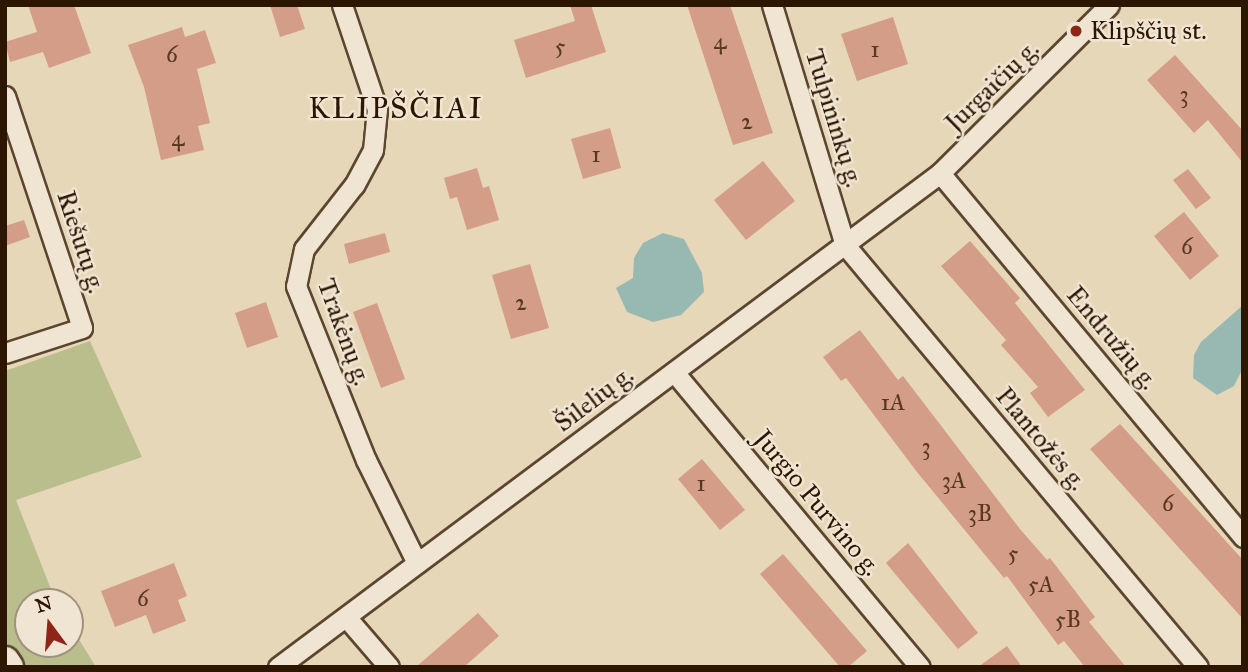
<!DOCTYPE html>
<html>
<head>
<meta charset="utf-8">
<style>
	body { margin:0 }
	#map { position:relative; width:1248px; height:672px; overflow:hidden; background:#e7d7b9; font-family:"IM FELL Great Primer",serif }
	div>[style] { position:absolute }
	.green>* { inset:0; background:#babd8c }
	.water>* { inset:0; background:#97b9b1 }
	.building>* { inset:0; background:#d49d87 }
	.roads { filter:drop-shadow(2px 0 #5c462f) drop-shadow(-2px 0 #5c462f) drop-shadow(0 2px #5c462f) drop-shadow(0 -2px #5c462f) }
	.street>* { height:19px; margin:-9.5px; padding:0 9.5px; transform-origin:9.5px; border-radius:9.5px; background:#efe5d2 }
	.secondary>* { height:28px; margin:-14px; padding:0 14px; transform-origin:14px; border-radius:14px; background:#efe5d2 }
	.dots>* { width:19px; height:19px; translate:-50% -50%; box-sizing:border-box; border:4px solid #efe5d2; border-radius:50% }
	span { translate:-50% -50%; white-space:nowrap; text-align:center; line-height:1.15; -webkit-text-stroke:5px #efe5d2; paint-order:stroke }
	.number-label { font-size:23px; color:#573822 }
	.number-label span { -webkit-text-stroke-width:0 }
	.poi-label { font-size:26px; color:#2d1601 }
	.left { translate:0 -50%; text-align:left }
	.street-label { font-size:26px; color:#2d1601 }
	.quarter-label { font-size:30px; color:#2d1601; letter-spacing:2px }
	.frame { position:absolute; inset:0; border:7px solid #2d1601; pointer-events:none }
	.north { position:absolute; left:14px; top:588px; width:70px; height:70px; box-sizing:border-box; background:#efe5d2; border:2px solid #a1927e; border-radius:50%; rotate:344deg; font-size:19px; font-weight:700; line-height:28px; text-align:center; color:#2d1601 }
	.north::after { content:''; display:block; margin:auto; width:24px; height:32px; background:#8f2418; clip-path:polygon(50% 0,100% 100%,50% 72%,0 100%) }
</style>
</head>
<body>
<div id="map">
	<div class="green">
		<div style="clip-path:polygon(90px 341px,142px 457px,16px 500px,56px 602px,28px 602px,28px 644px,70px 644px,70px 625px,96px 667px,19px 667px,5px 646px,5px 371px)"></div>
	</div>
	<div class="water">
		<div style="clip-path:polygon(663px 233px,684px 239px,702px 273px,704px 292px,681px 315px,653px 322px,627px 312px,616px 288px,633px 278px,634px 258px,643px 243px)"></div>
		<div style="clip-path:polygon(1243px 305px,1243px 368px,1234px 386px,1217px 395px,1193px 378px,1194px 355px,1201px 342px)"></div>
	</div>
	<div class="building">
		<div style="clip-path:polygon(28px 5px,74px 5px,91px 53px,49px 68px,43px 52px,10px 62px,5px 42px,37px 32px)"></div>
		<div style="clip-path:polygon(270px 5px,297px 5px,305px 29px,280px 37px)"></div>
		<div style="clip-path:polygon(570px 5px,591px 5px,606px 52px,526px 78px,514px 40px,575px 21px)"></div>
		<div style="clip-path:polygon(687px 5px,730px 5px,773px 133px,733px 145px)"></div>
		<div style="clip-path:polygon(893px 17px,908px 64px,857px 81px,841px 34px)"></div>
		<div style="clip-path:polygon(182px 27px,185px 37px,205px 30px,216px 63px,197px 69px,210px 123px,198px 126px,204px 150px,161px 160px,144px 87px,128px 45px)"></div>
		<div style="clip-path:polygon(1175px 55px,1243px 131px,1243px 163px,1208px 120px,1194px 133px,1147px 80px)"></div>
		<div style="clip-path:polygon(610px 128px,621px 168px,583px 179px,571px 139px)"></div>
		<div style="clip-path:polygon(763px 161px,795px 201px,746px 240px,714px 200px)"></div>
		<div style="clip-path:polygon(477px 168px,483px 188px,489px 186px,499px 220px,467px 230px,457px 197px,450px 199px,444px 178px)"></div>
		<div style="clip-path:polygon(1188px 169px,1211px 198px,1196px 209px,1173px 180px)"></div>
		<div style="clip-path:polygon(1184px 212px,1219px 256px,1190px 280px,1154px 236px)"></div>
		<div style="clip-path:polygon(24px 220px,30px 237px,5px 246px,5px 226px)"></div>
		<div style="clip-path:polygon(385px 233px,390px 252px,349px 264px,344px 244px)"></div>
		<div style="clip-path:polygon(970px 241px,1020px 298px,1015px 303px,1085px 390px,1048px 417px,1030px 393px,1038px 387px,1001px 345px,1006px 340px,941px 266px)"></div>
		<div style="clip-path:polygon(530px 264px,549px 328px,511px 339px,492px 275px)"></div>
		<div style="clip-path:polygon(266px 302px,278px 337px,247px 348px,235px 313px)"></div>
		<div style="clip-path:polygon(377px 303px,405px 379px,381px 388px,353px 312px)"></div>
		<div style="clip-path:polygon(860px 330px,898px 380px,903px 376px,1020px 529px,1047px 560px,1050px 558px,1095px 617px,1089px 622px,1126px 667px,1085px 667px,1064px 641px,1058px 645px,1007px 576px,1004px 578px,917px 472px,846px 378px,841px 381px,823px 357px)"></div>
		<div style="clip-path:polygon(1120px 424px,1243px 560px,1243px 619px,1090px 449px)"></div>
		<div style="clip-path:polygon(702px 459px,745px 510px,720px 530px,678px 479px)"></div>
		<div style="clip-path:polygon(908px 543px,978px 633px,958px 649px,886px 563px)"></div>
		<div style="clip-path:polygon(783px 554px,867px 651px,848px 667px,840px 667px,760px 574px)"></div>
		<div style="clip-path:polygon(174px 563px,187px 596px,178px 600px,186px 621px,153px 634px,146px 615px,115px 627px,101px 591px)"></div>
		<div style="clip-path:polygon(478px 613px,499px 636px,464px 667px,416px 667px)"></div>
		<div style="clip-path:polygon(1007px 646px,1022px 667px,978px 667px)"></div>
	</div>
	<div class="roads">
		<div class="street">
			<div style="left:342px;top:5px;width:110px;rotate:71.4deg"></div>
			<div style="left:377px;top:109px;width:41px;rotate:95.6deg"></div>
			<div style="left:373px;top:150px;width:40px;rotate:118deg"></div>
			<div style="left:354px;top:185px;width:81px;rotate:128deg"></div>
			<div style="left:304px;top:249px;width:38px;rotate:102deg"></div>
			<div style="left:296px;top:286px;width:188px;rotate:68.1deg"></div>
			<div style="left:366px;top:460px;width:115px;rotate:63.7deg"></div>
			<div style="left:772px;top:5px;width:251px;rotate:73.1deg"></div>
			<div style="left:845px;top:245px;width:550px;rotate:50.09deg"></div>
			<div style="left:5px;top:96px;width:244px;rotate:71.6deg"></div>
			<div style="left:82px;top:328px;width:81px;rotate:162deg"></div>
			<div style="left:940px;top:173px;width:474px;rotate:50.2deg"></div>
			<div style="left:674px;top:372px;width:384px;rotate:50.2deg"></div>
			<div style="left:346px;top:617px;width:66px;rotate:49.3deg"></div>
			<div style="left:278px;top:667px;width:826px;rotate:-36.73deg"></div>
			<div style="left:940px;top:173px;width:238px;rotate:-44.8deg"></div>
		</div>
		<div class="secondary">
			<div style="left:5px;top:661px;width:7px;rotate:56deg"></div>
		</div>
	</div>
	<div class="dots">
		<div style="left:1076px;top:31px;background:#8f2418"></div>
	</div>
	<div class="number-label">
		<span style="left:720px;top:41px">4</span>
		<span style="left:560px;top:46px">5</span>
		<span style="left:875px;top:49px">1</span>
		<span style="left:172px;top:54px">6</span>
		<span style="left:1184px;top:94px">3</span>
		<span style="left:747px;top:121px">2</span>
		<span style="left:178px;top:138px">4</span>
		<span style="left:596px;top:154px">1</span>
		<span style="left:1187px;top:246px">6</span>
		<span style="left:521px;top:302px">2</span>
		<span style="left:893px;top:402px">1A</span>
		<span style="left:926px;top:446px">3</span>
		<span style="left:954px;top:480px">3A</span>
		<span style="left:701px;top:483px">1</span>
		<span style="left:1168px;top:503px">6</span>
		<span style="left:980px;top:513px">3B</span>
		<span style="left:1013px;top:553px">5</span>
		<span style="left:1041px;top:584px">5A</span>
		<span style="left:143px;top:598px">6</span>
		<span style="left:1068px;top:619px">5B</span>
	</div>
	<div class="poi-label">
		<span class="left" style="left:1090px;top:31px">Klipščių st.</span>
	</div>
	<div class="street-label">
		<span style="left:992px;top:86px;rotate:-44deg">Jurgaičių g.</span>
		<span style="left:834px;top:118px;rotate:73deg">Tulpininkų g.</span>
		<span style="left:81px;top:242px;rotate:72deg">Riešutų g.</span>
		<span style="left:344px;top:332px;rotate:70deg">Trakėnų g.</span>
		<span style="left:1112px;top:338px;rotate:50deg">Endružių g.</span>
		<span style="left:594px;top:399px;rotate:-37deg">Šilelių g.</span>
		<span style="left:1041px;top:439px;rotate:50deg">Plantožės g.</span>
		<span style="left:817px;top:503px;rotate:50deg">Jurgio Purvino g.</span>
	</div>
	<div class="quarter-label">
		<span style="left:396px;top:108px">KLIPŠČIAI</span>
	</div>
	<div class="frame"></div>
	<div class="north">N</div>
</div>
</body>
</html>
